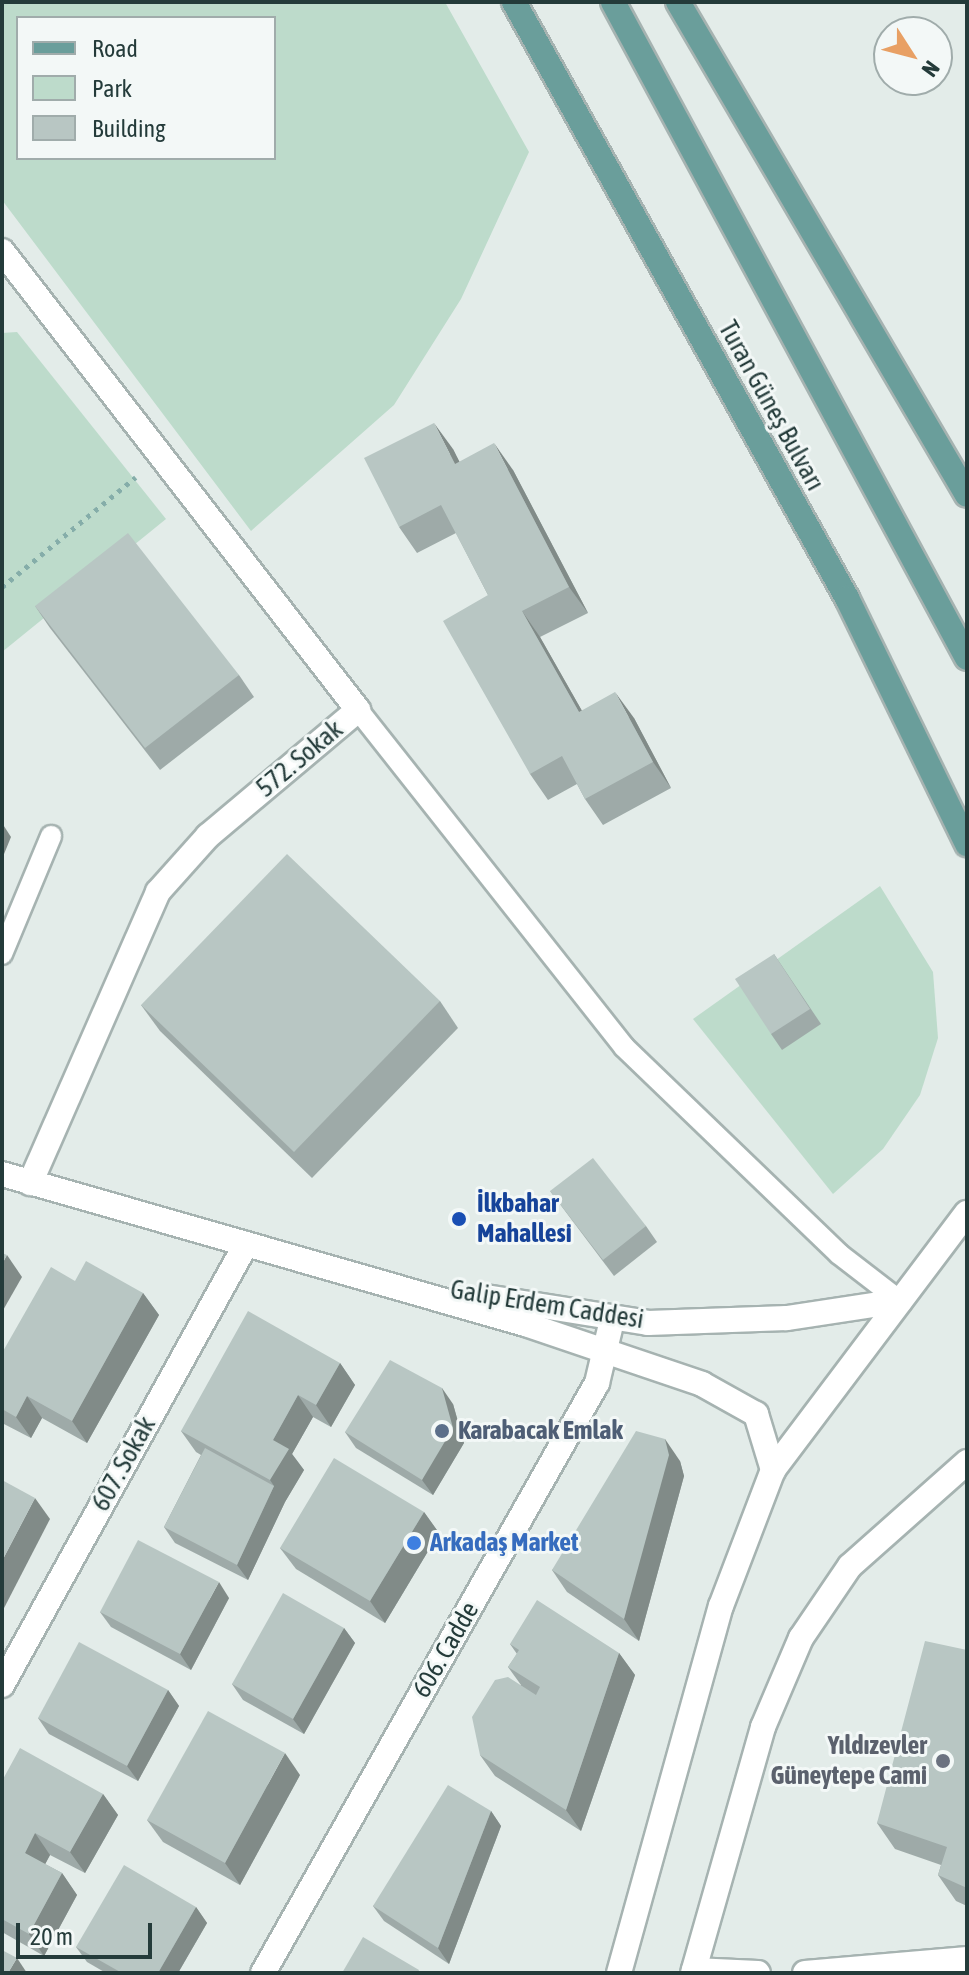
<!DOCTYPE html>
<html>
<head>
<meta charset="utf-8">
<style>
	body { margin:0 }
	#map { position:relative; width:969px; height:1975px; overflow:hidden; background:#e3ece9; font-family:"Asap Condensed",sans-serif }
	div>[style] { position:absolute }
	.green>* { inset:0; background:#bddbcb }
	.path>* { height:5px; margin-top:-2.5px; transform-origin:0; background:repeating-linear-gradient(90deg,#85ada9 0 4px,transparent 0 10px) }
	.roads { filter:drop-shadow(2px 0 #a6b3b1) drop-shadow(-2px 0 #a6b3b1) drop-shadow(0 2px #a6b3b1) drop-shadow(0 -2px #a6b3b1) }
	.service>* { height:20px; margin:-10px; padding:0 10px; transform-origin:10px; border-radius:10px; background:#fff }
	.minor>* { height:24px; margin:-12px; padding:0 12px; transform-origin:12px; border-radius:12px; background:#fff }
	.secondary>* { height:24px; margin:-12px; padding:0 12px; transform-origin:12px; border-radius:12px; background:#fff }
	.primary>* { height:24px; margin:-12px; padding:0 12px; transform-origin:12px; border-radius:12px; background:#6a9e9b }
	.wall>* { inset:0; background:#9eaaa8 }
	.shaded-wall>* { inset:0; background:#818b88 }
	.building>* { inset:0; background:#b8c6c3 }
	.dots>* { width:22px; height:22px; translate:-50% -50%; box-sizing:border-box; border:4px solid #f3f8f7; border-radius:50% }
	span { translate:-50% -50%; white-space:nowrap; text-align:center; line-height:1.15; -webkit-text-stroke:6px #f3f8f7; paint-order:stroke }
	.street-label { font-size:26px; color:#243b3a }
	.transit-label { font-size:26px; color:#164399; font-weight:700 }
	.left { translate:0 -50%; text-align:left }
	.service-label { font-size:26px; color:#4e5e75; font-weight:700 }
	.shop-label { font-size:26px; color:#366cbe; font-weight:700 }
	.worship-label { font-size:26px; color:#5b616d; font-weight:700 }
	.right { translate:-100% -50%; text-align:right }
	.frame { position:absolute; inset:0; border:4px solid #243b3a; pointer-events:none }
	.legend { position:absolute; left:16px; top:16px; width:260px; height:144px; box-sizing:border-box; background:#f3f8f7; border:2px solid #a0acab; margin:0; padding:10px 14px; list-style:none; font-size:24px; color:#243b3a }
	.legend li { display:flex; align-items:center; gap:16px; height:40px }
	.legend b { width:40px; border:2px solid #a0acab }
	.north { position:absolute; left:873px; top:16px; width:80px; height:80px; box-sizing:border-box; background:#f3f8f7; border:2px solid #a0acab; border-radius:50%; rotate:126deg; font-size:22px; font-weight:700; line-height:32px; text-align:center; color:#243b3a }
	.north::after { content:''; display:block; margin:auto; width:28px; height:36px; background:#e8a064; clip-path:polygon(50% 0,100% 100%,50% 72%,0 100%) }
	.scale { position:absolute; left:16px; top:1923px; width:136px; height:36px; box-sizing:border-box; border:4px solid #243b3a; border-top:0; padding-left:10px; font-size:24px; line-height:28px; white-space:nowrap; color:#243b3a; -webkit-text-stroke:6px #f3f8f7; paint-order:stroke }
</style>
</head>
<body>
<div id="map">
	<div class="green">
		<div style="clip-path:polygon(evenodd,2px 2px,445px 2px,529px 152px,461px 299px,394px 405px,251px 531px,2px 200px,2px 2px,18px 18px,274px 18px,274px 158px,18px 158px,18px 18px)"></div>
		<div style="clip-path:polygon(17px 332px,166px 519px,2px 652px,2px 333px)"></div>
		<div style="clip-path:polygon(880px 886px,933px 972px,938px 1038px,920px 1095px,883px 1149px,833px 1194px,693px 1019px)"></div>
	</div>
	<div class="path">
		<div style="left:2px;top:587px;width:173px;rotate:-39.4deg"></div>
	</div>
	<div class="roads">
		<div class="service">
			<div style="left:358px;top:710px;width:429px;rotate:51.7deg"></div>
			<div style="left:624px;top:1047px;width:298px;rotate:43.9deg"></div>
			<div style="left:839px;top:1254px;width:77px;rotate:37.6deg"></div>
			<div style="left:2px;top:954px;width:128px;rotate:-67.4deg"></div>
		</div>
		<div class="minor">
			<div style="left:2px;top:251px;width:581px;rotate:52.2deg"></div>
			<div style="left:358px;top:710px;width:196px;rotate:140deg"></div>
			<div style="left:208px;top:836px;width:75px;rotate:131.8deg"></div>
			<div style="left:158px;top:892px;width:318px;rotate:113.7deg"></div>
			<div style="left:2px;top:1685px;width:504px;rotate:-61.04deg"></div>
			<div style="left:694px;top:1970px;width:64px;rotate:2.7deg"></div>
			<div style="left:263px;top:1973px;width:678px;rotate:-60.49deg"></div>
			<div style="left:597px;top:1383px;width:65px;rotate:-76.6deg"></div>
			<div style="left:805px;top:1973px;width:163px;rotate:-4.9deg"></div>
		</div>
		<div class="secondary">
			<div style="left:2px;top:1174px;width:544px;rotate:16deg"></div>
			<div style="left:525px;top:1324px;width:187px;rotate:18.7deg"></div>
			<div style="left:702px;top:1384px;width:62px;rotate:29.1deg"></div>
			<div style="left:756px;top:1414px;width:59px;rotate:73.1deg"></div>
			<div style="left:486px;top:1297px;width:164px;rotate:9.1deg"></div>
			<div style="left:648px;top:1323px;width:139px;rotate:-2.1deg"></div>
			<div style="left:787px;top:1318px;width:114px;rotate:-8.6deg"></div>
			<div style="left:619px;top:1973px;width:381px;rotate:-74.5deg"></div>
			<div style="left:721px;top:1606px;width:146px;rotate:-69.1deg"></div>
			<div style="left:773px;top:1470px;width:322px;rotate:-53deg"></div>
			<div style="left:693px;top:1973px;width:256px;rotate:-74.1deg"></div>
			<div style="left:763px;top:1727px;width:97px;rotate:-66.9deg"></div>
			<div style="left:801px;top:1638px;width:87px;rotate:-55.8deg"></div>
			<div style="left:850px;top:1566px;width:157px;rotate:-41.6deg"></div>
		</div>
		<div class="primary">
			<div style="left:514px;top:2px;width:683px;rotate:60.81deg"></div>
			<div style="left:847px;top:598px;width:274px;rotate:64deg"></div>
			<div style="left:613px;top:2px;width:745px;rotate:61.65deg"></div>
			<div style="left:678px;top:2px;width:571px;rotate:59.62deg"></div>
		</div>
	</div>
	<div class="wall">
		<div style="clip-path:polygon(453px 449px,459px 462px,513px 470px,588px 613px,540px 637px,582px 711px,634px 718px,671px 788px,603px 825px,585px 799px,577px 784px,548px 800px,530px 774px,488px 595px,456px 533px,417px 553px,399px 527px)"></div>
		<div style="clip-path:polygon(35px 606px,239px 675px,254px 697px,160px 770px,50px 628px)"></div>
		<div style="clip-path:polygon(774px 954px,821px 1024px,782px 1050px,771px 1034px)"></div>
		<div style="clip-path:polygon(440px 1001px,458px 1028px,312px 1178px,160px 1031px,141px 1005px)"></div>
		<div style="clip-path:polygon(550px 1191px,646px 1226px,657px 1242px,614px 1276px)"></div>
		<div style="clip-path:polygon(75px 1281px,143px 1293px,159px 1315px,87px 1443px,42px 1418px,31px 1438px,2px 1423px,2px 1353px)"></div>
		<div style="clip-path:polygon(340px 1363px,355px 1385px,331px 1427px,313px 1417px,292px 1454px,304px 1470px,285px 1502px,248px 1580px,175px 1543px,164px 1527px,201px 1455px,196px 1452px,181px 1431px)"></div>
		<div style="clip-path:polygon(453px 1404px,464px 1443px,433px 1495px,356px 1448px,345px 1432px)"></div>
		<div style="clip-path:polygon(680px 1461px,684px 1476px,639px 1641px,567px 1592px,552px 1570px)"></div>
		<div style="clip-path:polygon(424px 1512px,439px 1533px,385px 1623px,296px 1569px,280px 1548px)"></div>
		<div style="clip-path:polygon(229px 1598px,191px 1670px,111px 1627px,100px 1612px)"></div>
		<div style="clip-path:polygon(344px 1628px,355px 1643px,304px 1734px,243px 1700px,232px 1684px)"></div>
		<div style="clip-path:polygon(510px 1644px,619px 1653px,635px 1675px,581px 1831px,495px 1776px,480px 1755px,521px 1685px,508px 1667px,517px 1654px)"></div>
		<div style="clip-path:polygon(967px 1650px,967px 1906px,956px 1901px,938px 1875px,941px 1865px,895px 1849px,877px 1823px)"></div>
		<div style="clip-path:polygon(168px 1690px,179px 1706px,138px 1781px,49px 1734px,38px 1718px)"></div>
		<div style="clip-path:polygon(300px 1775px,240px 1885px,163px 1842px,147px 1820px)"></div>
		<div style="clip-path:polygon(2px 1781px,103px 1794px,118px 1815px,85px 1873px,50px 1855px,45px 1864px,62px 1873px,77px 1895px,44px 1956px,2px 1932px)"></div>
		<div style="clip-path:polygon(491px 1811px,501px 1826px,449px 1964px,384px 1921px,373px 1906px)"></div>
		<div style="clip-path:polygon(196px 1907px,207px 1923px,178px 1973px,106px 1973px,87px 1962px,76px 1947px)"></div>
	</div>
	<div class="shaded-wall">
		<div style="clip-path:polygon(434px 423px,453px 449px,474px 490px,455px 464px)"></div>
		<div style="clip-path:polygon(494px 443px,513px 470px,588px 613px,569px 587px)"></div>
		<div style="clip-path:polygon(522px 611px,540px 637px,598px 739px,579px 712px)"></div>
		<div style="clip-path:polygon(615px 692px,634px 718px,671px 788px,653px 762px)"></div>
		<div style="clip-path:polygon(2px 823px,11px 837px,2px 859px)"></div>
		<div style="clip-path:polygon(7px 1255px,22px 1277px,2px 1312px,2px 1264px)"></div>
		<div style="clip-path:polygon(143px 1293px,159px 1315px,87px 1443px,72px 1421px)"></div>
		<div style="clip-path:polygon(340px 1363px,355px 1385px,331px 1427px,316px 1405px)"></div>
		<div style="clip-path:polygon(442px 1388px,453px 1404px,464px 1443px,433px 1495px,422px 1480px)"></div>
		<div style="clip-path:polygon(298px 1395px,313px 1417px,292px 1454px,304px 1470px,285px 1502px,248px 1580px,237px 1565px,274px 1486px,270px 1480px,273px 1440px)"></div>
		<div style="clip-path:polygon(27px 1396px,42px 1418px,31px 1438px,16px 1417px)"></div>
		<div style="clip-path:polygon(665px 1439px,680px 1461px,684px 1476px,639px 1641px,624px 1619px)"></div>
		<div style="clip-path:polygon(35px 1498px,50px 1519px,2px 1612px,2px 1561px)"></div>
		<div style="clip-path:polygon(424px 1512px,439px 1533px,385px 1623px,370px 1601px)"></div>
		<div style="clip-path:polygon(219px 1582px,229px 1598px,191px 1670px,180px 1654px)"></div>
		<div style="clip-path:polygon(344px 1628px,355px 1643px,304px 1734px,293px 1719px)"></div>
		<div style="clip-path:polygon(619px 1653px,635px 1675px,581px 1831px,566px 1810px)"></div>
		<div style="clip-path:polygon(168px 1690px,179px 1706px,138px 1781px,127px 1766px)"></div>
		<div style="clip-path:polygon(285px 1753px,300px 1775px,240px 1885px,225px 1863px)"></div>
		<div style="clip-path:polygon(103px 1794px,118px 1815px,85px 1873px,70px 1852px)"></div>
		<div style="clip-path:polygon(491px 1811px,501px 1826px,449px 1964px,438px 1948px)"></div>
		<div style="clip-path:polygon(35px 1833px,50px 1855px,40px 1874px,25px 1853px)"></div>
		<div style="clip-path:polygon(62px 1873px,77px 1895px,44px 1956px,29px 1934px)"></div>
		<div style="clip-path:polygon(196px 1907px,207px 1923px,178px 1973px,158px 1973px)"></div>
		<div style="clip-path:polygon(17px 1958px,27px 1973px,8px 1973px)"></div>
	</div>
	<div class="building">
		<div style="clip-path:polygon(434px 423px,455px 464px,494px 443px,569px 587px,522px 611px,579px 712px,615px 692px,653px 762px,585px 799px,562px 756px,530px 774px,443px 621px,488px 595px,441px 505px,399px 527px,364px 458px)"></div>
		<div style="clip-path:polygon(128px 533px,239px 675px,145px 748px,35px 606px)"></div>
		<div style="clip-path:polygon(287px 854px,440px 1001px,294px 1152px,141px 1005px)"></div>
		<div style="clip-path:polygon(774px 954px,810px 1009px,771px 1034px,735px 979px)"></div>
		<div style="clip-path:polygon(593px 1158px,646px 1226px,603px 1260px,550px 1191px)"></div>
		<div style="clip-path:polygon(2px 1253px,7px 1255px,2px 1264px)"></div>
		<div style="clip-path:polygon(86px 1261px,143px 1293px,72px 1421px,27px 1396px,16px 1417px,2px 1409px,2px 1353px,51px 1267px,75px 1281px)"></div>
		<div style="clip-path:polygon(248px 1311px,340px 1363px,316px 1405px,298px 1395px,273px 1440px,289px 1449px,270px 1480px,181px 1431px)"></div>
		<div style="clip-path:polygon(390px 1360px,442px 1388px,453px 1428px,422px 1480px,345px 1432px)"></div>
		<div style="clip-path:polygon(636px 1431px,665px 1439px,669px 1455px,624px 1619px,552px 1570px)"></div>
		<div style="clip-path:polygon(205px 1448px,274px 1486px,237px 1565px,164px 1527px)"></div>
		<div style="clip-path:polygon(334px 1458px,424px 1512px,370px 1601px,280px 1548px)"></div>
		<div style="clip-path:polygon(2px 1480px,35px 1498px,2px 1561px)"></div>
		<div style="clip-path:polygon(138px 1540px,219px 1582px,180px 1654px,100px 1612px)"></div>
		<div style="clip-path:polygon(283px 1593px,344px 1628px,293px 1719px,232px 1684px)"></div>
		<div style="clip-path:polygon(537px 1600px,619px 1653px,566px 1810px,480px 1755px,472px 1717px,495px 1680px,508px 1677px,536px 1695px,540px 1687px,508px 1667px,519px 1650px,510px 1644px)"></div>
		<div style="clip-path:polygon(925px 1641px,967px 1650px,967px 1888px,938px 1875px,947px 1847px,877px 1823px)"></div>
		<div style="clip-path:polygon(79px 1642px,168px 1690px,127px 1766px,38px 1718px)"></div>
		<div style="clip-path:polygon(208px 1711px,285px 1753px,225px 1863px,147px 1820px)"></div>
		<div style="clip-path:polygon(20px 1748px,103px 1794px,70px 1852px,35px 1833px,25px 1853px,62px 1873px,29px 1934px,2px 1919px,2px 1781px)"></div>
		<div style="clip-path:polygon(448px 1785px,491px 1811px,438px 1948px,373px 1906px)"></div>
		<div style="clip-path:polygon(124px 1865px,196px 1907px,158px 1973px,122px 1973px,76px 1947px)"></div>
		<div style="clip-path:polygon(363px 1937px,419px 1970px,418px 1973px,342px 1973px)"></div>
		<div style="clip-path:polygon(2px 1950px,17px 1958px,8px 1973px,2px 1973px)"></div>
	</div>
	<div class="dots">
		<div style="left:459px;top:1219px;background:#1a4fb4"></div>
		<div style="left:442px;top:1431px;background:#5c6f8a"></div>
		<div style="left:414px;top:1543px;background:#3f7fe0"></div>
		<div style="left:943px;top:1761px;background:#6b7280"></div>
	</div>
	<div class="street-label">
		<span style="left:771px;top:406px;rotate:61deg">Turan Güneş Bulvarı</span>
		<span style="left:300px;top:759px;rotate:-40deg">572. Sokak</span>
		<span style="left:547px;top:1305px;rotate:9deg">Galip Erdem Caddesi</span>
		<span style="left:124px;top:1464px;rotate:-61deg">607. Sokak</span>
		<span style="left:446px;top:1650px;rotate:-60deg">606. Cadde</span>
	</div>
	<div class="transit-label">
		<span class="left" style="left:477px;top:1219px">İlkbahar<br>Mahallesi</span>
	</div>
	<div class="service-label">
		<span class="left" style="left:458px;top:1431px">Karabacak Emlak</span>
	</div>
	<div class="shop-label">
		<span class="left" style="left:430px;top:1543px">Arkadaş Market</span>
	</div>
	<div class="worship-label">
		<span class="right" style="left:927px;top:1761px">Yıldızevler<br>Güneytepe Cami</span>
	</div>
	<div class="frame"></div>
	<ul class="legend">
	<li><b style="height:10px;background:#6a9e9b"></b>Road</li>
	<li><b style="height:22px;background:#bddbcb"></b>Park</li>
	<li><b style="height:22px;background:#b8c6c3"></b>Building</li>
	</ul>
	<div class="north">N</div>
	<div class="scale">20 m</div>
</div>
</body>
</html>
